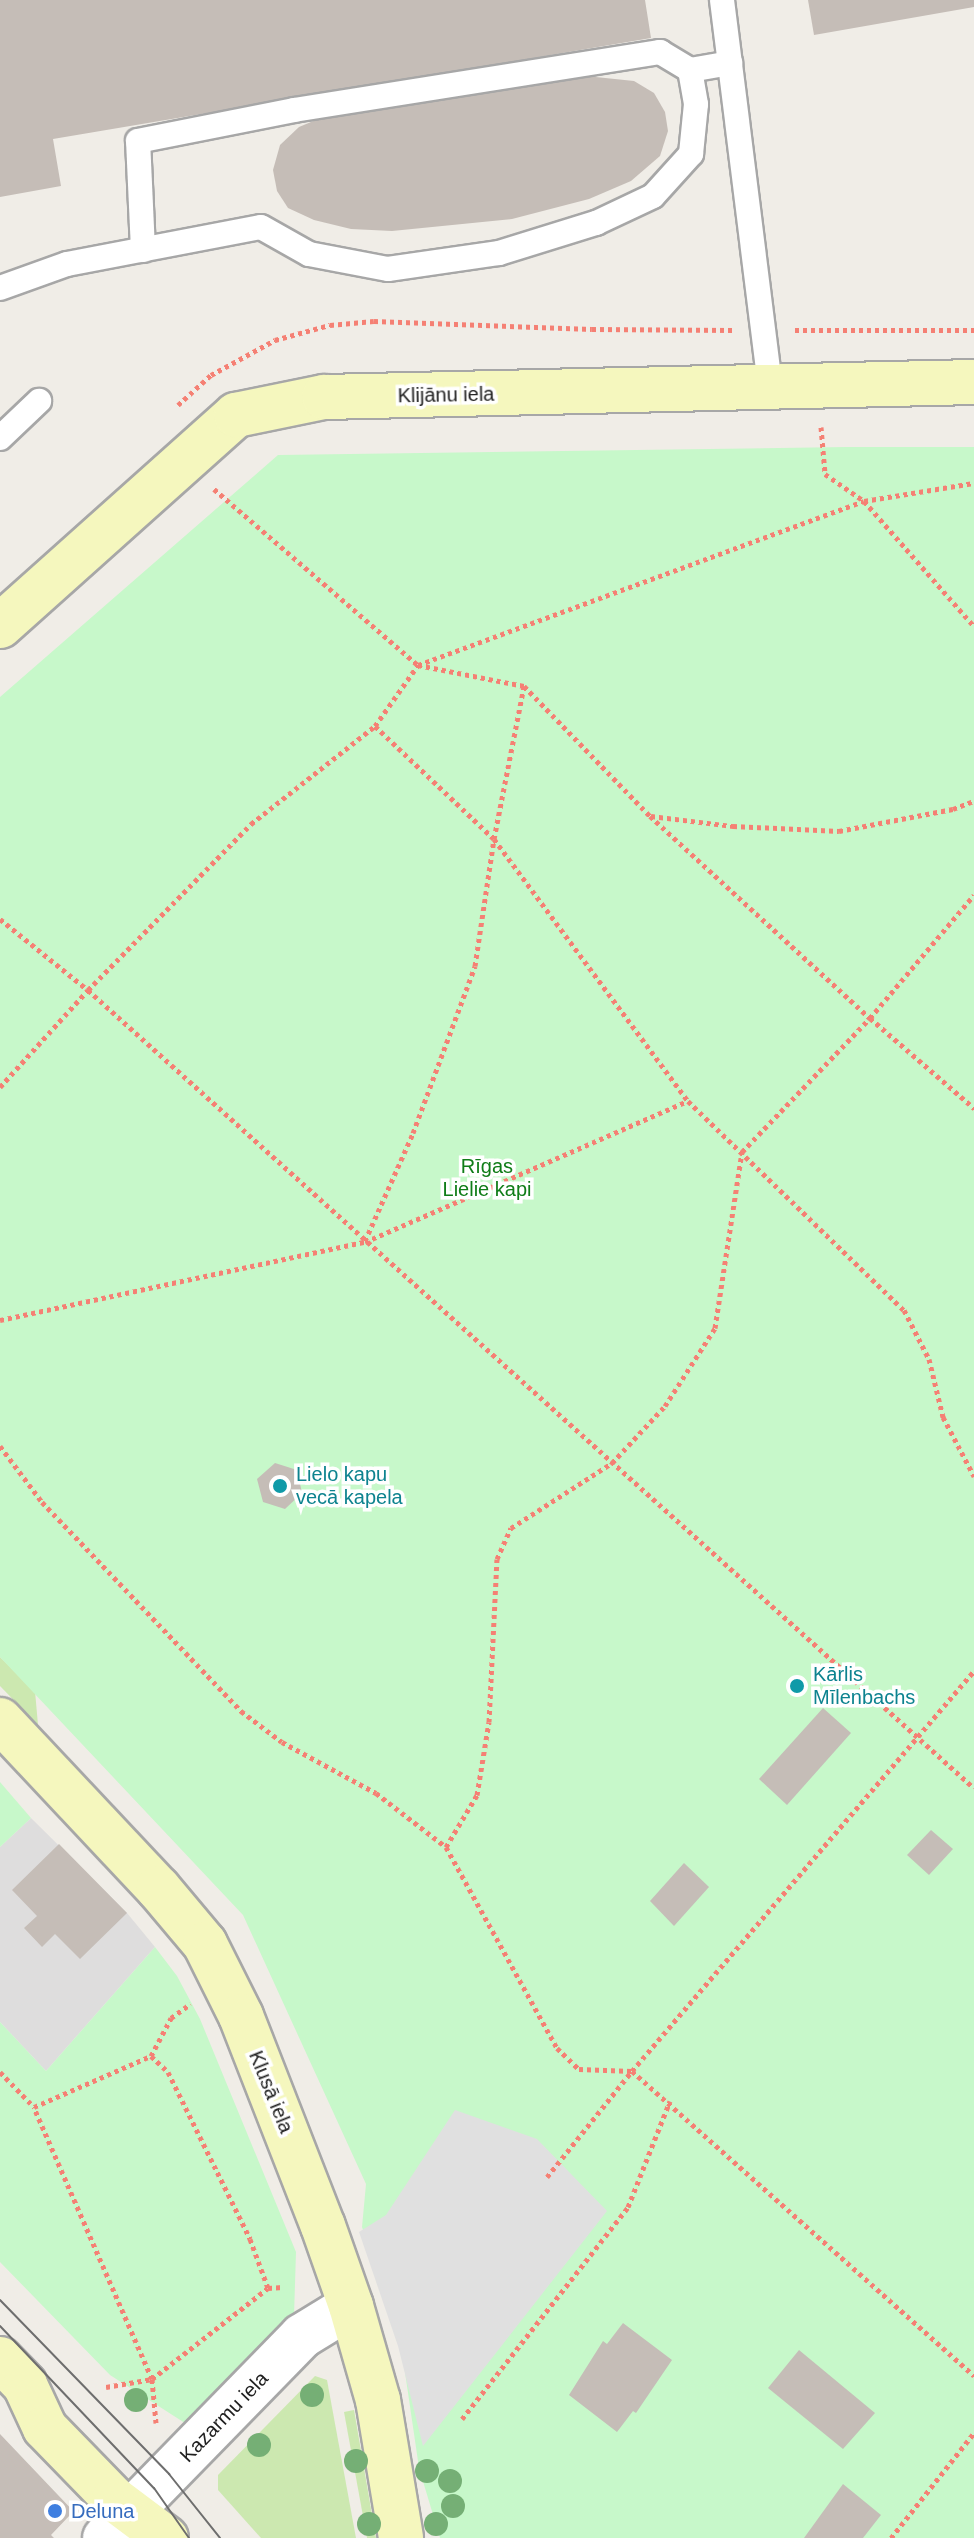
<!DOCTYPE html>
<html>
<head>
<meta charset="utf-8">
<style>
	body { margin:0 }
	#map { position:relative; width:974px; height:2538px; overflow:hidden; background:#f0ede7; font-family:Arial,sans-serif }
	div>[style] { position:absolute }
	.residential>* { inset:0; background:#dedddd }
	.grass>* { inset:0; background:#cce8b0 }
	.park>* { inset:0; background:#c7f8ca }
	.parking>* { inset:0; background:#e0e0e0 }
	.building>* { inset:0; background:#c5bdb7 }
	.path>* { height:5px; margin-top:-2.5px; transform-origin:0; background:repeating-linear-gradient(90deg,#f58074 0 4px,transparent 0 8px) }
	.roads { filter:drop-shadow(2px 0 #a7a7a7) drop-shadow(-2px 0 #a7a7a7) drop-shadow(0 2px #a7a7a7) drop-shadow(0 -2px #a7a7a7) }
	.lane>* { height:24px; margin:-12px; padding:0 12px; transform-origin:12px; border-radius:12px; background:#fff }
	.street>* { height:44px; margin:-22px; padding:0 22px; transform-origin:22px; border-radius:22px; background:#fff }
	.secondary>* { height:44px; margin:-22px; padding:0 22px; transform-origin:22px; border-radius:22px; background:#f5f7be }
	.tram>* { height:2px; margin:-1px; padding:0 1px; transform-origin:1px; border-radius:1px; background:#6e6e6e }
	.trees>* { width:24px; height:24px; margin:-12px; border-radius:50%; background:#75af75 }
	.dots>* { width:22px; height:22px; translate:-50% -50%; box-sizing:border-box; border:4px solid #fff; border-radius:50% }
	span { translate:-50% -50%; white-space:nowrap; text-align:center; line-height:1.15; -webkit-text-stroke:7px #fff; paint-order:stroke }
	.street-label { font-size:20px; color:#202020 }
	.park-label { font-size:20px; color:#107d18 }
	.culture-label { font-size:20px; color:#0d838f }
	.left { translate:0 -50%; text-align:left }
	.shop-label { font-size:20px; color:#366cbe }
</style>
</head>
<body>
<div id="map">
	<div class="residential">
		<div style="clip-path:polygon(31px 1818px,127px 1913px,155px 1947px,46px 2071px,0 2022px,0 1847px)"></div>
	</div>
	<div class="grass">
		<div style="clip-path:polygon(0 1657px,35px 1691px,38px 1725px,0 1686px)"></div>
		<div style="clip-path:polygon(315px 2376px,327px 2380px,356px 2538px,261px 2538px,218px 2490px,218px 2475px)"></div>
		<div style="clip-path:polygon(354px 2410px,376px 2538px,367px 2538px,344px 2412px)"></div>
	</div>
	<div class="park">
		<div style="clip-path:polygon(846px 447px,974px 447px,974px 2538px,440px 2538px,419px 2468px,401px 2345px,362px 2227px,366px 2184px,243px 1915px,0 1657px,0 697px,278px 455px)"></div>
		<div style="clip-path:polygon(0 1782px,31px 1818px,0 1847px)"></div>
		<div style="clip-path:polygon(155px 1947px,177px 1976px,200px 2019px,296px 2252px,294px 2316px,188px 2425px,110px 2375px,0 2262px,0 2022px,46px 2071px)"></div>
	</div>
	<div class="parking">
		<div style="clip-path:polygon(455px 2110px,537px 2139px,607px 2211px,423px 2446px,398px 2346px,359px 2232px,386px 2215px)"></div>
	</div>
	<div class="building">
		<div style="clip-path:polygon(0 0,645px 0,651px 38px,53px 139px,61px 186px,0 197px)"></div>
		<div style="clip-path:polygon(808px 0,974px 0,974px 7px,814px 35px)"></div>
		<div style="clip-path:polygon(586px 76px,634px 81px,654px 93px,665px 112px,668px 131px,660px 156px,631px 181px,589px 199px,512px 219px,392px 231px,351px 229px,314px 220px,288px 208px,277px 191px,273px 170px,280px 145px,299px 127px,323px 117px)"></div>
		<div style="clip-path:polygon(275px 1463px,297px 1470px,302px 1493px,285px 1509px,263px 1502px,257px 1479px)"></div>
		<div style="clip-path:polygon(823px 1708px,851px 1733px,787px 1805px,759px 1779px)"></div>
		<div style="clip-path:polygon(931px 1830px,953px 1849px,929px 1875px,907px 1855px)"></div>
		<div style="clip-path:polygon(59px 1844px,127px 1913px,80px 1959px,55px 1934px,42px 1947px,24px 1928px,37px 1916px,12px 1890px)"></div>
		<div style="clip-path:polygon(684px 1863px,709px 1887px,674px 1926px,650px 1901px)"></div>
		<div style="clip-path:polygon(623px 2323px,672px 2360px,636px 2413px,633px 2411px,617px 2432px,569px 2395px,603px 2341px,607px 2344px)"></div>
		<div style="clip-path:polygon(799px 2350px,875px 2413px,843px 2449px,768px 2388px)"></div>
		<div style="clip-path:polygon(0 2434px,77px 2515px,76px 2518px,71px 2514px,51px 2535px,54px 2538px,0 2538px)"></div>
		<div style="clip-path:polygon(843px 2484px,881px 2515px,863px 2538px,804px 2538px)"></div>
	</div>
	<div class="path">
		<div style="left:795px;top:330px;width:179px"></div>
		<div style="left:178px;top:405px;width:45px;rotate:-42.3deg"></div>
		<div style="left:211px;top:375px;width:73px;rotate:-28.7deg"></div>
		<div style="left:275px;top:340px;width:57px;rotate:-15.3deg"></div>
		<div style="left:330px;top:325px;width:44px;rotate:-5.2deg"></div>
		<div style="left:374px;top:321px;width:218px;rotate:2.1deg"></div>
		<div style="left:592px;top:329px;width:141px;rotate:0.4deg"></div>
		<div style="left:821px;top:427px;width:47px;rotate:85.1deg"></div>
		<div style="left:825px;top:474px;width:47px;rotate:34.7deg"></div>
		<div style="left:864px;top:501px;width:167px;rotate:48.7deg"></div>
		<div style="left:214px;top:489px;width:269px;rotate:40.8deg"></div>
		<div style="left:418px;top:665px;width:108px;rotate:11.2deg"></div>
		<div style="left:524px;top:686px;width:181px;rotate:45.9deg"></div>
		<div style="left:650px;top:816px;width:299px;rotate:42.6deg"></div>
		<div style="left:870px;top:1018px;width:138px;rotate:40.9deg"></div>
		<div style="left:375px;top:726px;width:164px;rotate:43.5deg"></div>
		<div style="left:494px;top:839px;width:326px;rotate:53.5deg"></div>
		<div style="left:688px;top:1101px;width:301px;rotate:44.1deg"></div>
		<div style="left:904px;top:1310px;width:55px;rotate:63deg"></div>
		<div style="left:929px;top:1359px;width:60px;rotate:76.4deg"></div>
		<div style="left:943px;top:1417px;width:67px;rotate:62.3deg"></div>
		<div style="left:651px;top:816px;width:83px;rotate:7deg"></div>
		<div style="left:733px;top:826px;width:106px;rotate:2.7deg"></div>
		<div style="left:839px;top:831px;width:116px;rotate:-10.9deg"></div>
		<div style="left:953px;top:809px;width:22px;rotate:-21deg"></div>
		<div style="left:0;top:919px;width:113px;rotate:38.9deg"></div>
		<div style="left:88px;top:990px;width:1192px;rotate:42.01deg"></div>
		<div style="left:0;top:1087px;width:131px;rotate:-47.8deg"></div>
		<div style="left:88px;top:990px;width:233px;rotate:-45.5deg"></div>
		<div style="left:251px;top:824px;width:158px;rotate:-38.3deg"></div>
		<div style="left:375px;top:726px;width:75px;rotate:-54.8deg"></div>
		<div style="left:418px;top:665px;width:475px;rotate:-20.2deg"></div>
		<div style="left:864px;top:501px;width:111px;rotate:-9.3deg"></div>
		<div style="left:365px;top:1241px;width:118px;rotate:-66deg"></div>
		<div style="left:413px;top:1133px;width:178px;rotate:-69.6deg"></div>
		<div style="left:475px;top:966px;width:128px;rotate:-81.5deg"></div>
		<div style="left:494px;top:839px;width:156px;rotate:-78.9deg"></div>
		<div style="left:0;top:1320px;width:373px;rotate:-12.1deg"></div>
		<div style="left:365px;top:1242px;width:352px;rotate:-23.6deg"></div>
		<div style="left:0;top:1446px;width:70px;rotate:53.1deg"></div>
		<div style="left:42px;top:1502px;width:289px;rotate:46.4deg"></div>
		<div style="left:241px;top:1711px;width:51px;rotate:37.1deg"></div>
		<div style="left:282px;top:1742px;width:107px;rotate:28.5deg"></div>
		<div style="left:376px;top:1793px;width:88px;rotate:37.6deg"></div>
		<div style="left:446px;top:1847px;width:230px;rotate:61.1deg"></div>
		<div style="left:557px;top:2048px;width:30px;rotate:44deg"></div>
		<div style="left:579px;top:2069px;width:53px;rotate:2.2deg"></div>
		<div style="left:632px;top:2071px;width:458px;rotate:41.7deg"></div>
		<div style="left:446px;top:1847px;width:61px;rotate:-59.2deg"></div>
		<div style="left:477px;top:1795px;width:74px;rotate:-80.7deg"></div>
		<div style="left:489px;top:1722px;width:163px;rotate:-87.2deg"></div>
		<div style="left:497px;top:1559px;width:34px;rotate:-66deg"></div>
		<div style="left:511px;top:1528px;width:120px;rotate:-32.8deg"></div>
		<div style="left:612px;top:1463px;width:78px;rotate:-47.1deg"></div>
		<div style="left:665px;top:1406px;width:93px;rotate:-57.3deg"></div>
		<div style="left:715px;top:1328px;width:178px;rotate:-81.3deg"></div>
		<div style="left:742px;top:1152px;width:185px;rotate:-46.3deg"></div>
		<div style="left:870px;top:1018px;width:161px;rotate:-49.8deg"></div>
		<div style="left:151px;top:2056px;width:23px;rotate:43deg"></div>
		<div style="left:168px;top:2072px;width:186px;rotate:63.8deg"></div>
		<div style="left:250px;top:2239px;width:52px;rotate:69.8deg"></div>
		<div style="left:0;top:2072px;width:49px;rotate:45.8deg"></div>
		<div style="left:547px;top:2177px;width:136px;rotate:-51.3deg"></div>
		<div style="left:632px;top:2071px;width:526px;rotate:-49.47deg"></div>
		<div style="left:106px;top:2387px;width:47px;rotate:-9.9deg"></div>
		<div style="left:152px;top:2379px;width:147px;rotate:-38.1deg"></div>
		<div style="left:268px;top:2288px;width:15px;rotate:-4deg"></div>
		<div style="left:462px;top:2419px;width:269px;rotate:-51.9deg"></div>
		<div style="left:628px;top:2207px;width:114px;rotate:-68.4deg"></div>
		<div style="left:156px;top:2423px;width:44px;rotate:-95.2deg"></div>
		<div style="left:152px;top:2379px;width:296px;rotate:-113.5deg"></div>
		<div style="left:34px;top:2107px;width:128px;rotate:-23.6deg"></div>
		<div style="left:151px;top:2056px;width:43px;rotate:-62.2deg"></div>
		<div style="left:171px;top:2018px;width:24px;rotate:-36deg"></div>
		<div style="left:891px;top:2538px;width:134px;rotate:-51.7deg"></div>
	</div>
	<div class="roads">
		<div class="lane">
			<div style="left:722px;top:0;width:391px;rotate:82.9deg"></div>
			<div style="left:143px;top:250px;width:109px;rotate:-92.6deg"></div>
			<div style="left:138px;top:141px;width:159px;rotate:-11.2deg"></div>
			<div style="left:294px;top:110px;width:371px;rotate:-9deg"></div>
			<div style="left:660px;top:52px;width:35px;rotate:31deg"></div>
			<div style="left:0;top:288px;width:71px;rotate:-19.7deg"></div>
			<div style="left:67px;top:264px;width:197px;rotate:-10.8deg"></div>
			<div style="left:261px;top:227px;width:55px;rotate:29.4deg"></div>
			<div style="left:309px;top:254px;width:80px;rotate:10.8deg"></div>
			<div style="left:388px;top:269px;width:112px;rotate:-8.2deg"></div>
			<div style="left:499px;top:253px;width:102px;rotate:-17.2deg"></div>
			<div style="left:596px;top:223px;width:63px;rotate:-25.3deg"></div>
			<div style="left:653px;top:196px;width:57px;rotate:-47.9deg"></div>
			<div style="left:691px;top:154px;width:50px;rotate:-84.3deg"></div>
			<div style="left:696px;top:104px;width:35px;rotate:-100deg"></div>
			<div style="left:690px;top:70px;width:41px;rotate:-9.9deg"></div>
			<div style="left:0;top:438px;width:54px;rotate:-43.5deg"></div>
		</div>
		<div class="street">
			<div style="left:105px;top:2538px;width:282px;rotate:-45.7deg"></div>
			<div style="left:302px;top:2336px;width:57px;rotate:-31.5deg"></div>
		</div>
		<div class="secondary">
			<div style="left:0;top:626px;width:317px;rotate:-41.8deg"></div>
			<div style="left:236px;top:415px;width:90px;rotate:-11.6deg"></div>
			<div style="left:324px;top:397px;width:650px;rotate:-1.32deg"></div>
			<div style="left:0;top:1720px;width:231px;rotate:46.8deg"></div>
			<div style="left:158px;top:1888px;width:73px;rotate:50deg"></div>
			<div style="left:205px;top:1944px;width:80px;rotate:63.4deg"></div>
			<div style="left:241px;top:2016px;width:225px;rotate:68.7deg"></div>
			<div style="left:323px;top:2226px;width:85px;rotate:70.7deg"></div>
			<div style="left:351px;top:2306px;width:98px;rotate:74deg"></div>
			<div style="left:378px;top:2400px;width:140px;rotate:80.5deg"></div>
			<div style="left:0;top:2359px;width:36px;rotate:46deg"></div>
			<div style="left:25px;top:2385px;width:47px;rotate:65.1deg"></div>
			<div style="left:45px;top:2428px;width:99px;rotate:45.8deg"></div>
			<div style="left:114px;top:2499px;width:65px;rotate:36.9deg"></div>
		</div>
	</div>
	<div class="tram">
		<div style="left:0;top:2300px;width:243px;rotate:45.8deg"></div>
		<div style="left:169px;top:2474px;width:82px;rotate:51.4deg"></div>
		<div style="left:0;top:2326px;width:224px;rotate:46.5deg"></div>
		<div style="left:154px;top:2488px;width:61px;rotate:55deg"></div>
	</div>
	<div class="trees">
		<div style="left:312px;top:2395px"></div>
		<div style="left:136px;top:2400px"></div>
		<div style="left:259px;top:2445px"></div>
		<div style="left:356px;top:2461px"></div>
		<div style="left:427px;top:2471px"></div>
		<div style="left:450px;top:2481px"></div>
		<div style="left:453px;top:2506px"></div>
		<div style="left:369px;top:2524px"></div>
		<div style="left:436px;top:2524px"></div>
	</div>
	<div class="dots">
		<div style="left:280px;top:1486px;background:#0f9aa8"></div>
		<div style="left:797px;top:1686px;background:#0f9aa8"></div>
		<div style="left:55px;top:2511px;background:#3f7fe0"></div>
	</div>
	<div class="street-label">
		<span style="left:446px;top:395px;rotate:-1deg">Klijānu iela</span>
		<span style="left:271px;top:2092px;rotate:68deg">Klusā iela</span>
		<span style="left:224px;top:2417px;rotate:-46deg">Kazarmu iela</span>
	</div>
	<div class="park-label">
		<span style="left:487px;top:1178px">Rīgas<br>Lielie kapi</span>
	</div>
	<div class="culture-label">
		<span class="left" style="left:296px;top:1486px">Lielo kapu<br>vecā kapela</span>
		<span class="left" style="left:813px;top:1686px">Kārlis<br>Mīlenbachs</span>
	</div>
	<div class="shop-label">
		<span class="left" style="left:71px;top:2511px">Deluna</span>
	</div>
</div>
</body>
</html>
